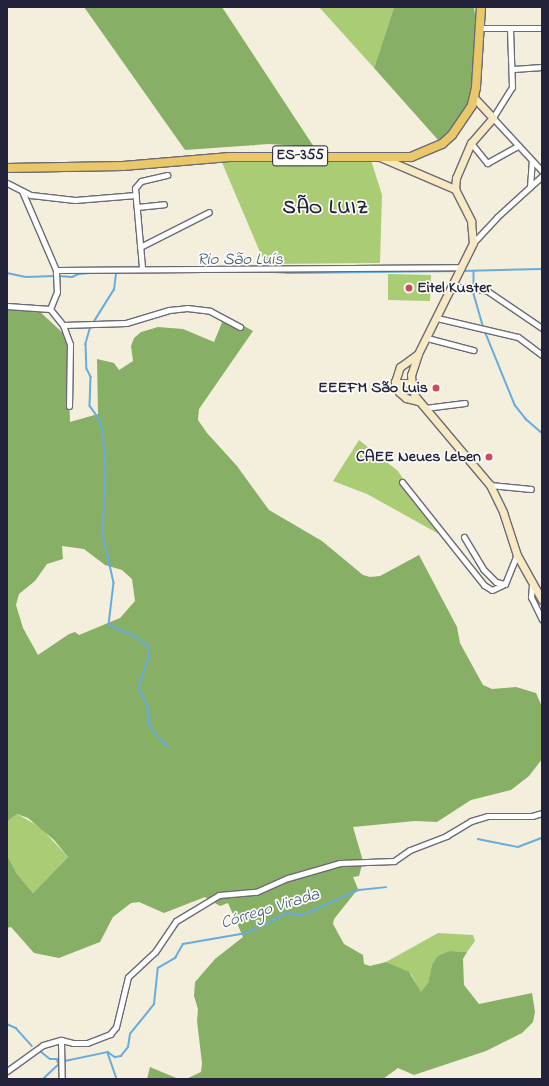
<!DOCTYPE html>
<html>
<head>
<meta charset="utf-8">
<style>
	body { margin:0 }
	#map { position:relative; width:549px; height:1086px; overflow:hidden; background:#f4efdd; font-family:"Indie Flower",sans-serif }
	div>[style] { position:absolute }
	.green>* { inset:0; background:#aacc75 }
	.forest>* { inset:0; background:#87b066 }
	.stream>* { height:1.5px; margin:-0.75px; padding:0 0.75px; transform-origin:0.75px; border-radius:0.75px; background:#68abdd }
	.roads { filter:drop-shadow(1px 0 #6c6a74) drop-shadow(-1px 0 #6c6a74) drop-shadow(0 1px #6c6a74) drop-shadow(0 -1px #6c6a74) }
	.street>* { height:5px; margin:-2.5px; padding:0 2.5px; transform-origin:2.5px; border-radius:2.5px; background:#fff }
	.secondary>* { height:7px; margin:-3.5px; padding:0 3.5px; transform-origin:3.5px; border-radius:3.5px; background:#f7e9c3 }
	.primary>* { height:8px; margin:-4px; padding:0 4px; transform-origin:4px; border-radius:4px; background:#eac769 }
	.dots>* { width:11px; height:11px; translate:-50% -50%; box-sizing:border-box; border:2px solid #fdfcf7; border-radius:50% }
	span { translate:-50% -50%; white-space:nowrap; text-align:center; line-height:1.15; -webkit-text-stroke:3.5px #fdfcf7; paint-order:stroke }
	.shield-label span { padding:1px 3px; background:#fdfcf7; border:1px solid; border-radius:3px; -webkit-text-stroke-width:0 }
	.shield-label { font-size:15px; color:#22223b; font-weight:700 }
	.poi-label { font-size:16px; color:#22223b; font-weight:700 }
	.left { translate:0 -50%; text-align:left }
	.right { translate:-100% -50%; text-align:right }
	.water-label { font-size:17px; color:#3e597c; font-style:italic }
	.district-label { font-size:20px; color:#22223b; font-weight:700; letter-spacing:1px }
	.frame { position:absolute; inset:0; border:8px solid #22223b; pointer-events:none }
</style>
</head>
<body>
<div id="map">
	<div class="green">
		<div style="clip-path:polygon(319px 7px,394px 7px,374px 68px)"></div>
		<div style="clip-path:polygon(218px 153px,292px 153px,371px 160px,382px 195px,380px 263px,265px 264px)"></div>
		<div style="clip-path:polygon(388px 274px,431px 275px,430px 301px,388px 300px)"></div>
		<div style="clip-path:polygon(359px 440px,398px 471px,439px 534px,367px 494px,333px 481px)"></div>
		<div style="clip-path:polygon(17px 814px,40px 827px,68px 857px,33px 893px,17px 874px,7px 855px,7px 826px,9px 820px)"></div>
		<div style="clip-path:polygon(438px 933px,473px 935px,475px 941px,467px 952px,450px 951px,432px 965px,428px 983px,421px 993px,411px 974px,386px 962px)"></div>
	</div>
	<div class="forest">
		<div style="clip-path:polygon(84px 7px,222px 7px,314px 147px,269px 144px,185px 150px)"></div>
		<div style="clip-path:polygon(394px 7px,474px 7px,478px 39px,475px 93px,450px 133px,439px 141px,374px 68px)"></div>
		<div style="clip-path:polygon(evenodd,7px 306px,36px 308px,66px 336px,73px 353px,69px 393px,70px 422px,98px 414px,97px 359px,114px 363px,119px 370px,133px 361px,131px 346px,134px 338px,141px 332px,158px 327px,183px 329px,214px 342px,225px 315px,253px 331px,199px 409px,198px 420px,207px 433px,237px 466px,269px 510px,322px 541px,363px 575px,370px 577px,380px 576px,419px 555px,457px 627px,460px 643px,483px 685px,492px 689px,516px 687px,536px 693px,542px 707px,542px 759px,529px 776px,511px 790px,471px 800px,437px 822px,415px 821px,353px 827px,363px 861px,359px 876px,353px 877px,358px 889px,334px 919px,333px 924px,344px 944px,363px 955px,364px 964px,370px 966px,386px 962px,409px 972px,421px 992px,428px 983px,432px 965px,438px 956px,450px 951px,467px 952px,463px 959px,464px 985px,479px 1004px,532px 993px,535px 1012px,533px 1022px,522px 1033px,486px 1051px,414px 1075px,398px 1068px,383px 1079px,186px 1079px,201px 1072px,202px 1063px,197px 1021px,198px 1009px,194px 996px,195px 982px,215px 959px,243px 937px,228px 903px,220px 906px,205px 897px,164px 913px,139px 902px,131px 903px,113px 917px,100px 942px,59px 958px,34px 953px,11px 927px,7px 928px,7px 855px,17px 874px,33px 893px,68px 857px,54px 840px,28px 818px,17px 814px,9px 820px,7px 826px,7px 306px,62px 546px,84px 549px,105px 565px,122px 570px,132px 579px,135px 601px,120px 618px,79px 635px,75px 632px,69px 634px,38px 655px,23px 628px,16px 605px,19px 594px,35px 581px,47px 564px,63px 559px,62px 546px)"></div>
		<div style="clip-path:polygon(150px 1067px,169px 1075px,179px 1079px,147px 1079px)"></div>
	</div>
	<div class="stream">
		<div style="left:252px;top:271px;width:35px;rotate:3deg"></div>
		<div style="left:287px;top:273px;width:169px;rotate:-0.7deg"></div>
		<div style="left:462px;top:271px;width:80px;rotate:-1.4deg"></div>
		<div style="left:474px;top:271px;width:23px;rotate:90deg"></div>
		<div style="left:474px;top:294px;width:35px;rotate:74deg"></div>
		<div style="left:7px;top:273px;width:19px;rotate:12deg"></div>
		<div style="left:26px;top:277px;width:28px;rotate:-2deg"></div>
		<div style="left:58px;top:276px;width:14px;rotate:4deg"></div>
		<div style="left:72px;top:277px;width:8px;rotate:-23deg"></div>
		<div style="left:79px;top:274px;width:21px;rotate:-5deg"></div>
		<div style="left:100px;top:272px;width:141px;rotate:-0.4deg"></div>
		<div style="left:93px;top:323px;width:39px;rotate:-58deg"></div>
		<div style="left:114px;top:290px;width:17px;rotate:-83deg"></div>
		<div style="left:91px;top:326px;width:19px;rotate:106deg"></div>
		<div style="left:86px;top:344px;width:25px;rotate:88deg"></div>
		<div style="left:87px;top:369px;width:9px;rotate:63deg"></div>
		<div style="left:91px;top:377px;width:29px;rotate:92deg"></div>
		<div style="left:90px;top:406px;width:17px;rotate:54deg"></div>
		<div style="left:100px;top:420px;width:11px;rotate:75deg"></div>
		<div style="left:103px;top:431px;width:40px;rotate:85.7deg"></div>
		<div style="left:106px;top:471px;width:63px;rotate:92.7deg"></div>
		<div style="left:103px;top:534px;width:50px;rotate:77.3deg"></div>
		<div style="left:114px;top:583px;width:42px;rotate:96.8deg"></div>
		<div style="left:109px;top:625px;width:30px;rotate:23deg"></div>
		<div style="left:137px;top:637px;width:16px;rotate:40deg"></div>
		<div style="left:149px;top:647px;width:10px;rotate:90deg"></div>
		<div style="left:149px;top:657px;width:33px;rotate:108deg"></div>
		<div style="left:139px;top:688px;width:21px;rotate:65deg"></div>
		<div style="left:148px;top:707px;width:20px;rotate:84deg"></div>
		<div style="left:150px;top:727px;width:27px;rotate:48deg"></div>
		<div style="left:485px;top:331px;width:80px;rotate:67.9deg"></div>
		<div style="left:515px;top:405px;width:18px;rotate:52deg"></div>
		<div style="left:526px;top:419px;width:21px;rotate:41deg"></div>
		<div style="left:478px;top:839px;width:41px;rotate:11.3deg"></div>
		<div style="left:518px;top:847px;width:26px;rotate:-21deg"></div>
		<div style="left:7px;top:1024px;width:10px;rotate:24deg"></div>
		<div style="left:16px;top:1028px;width:24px;rotate:48deg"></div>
		<div style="left:39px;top:1050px;width:14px;rotate:39deg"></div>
		<div style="left:50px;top:1059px;width:7px"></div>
		<div style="left:57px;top:1059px;width:5px;rotate:68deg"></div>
		<div style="left:108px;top:1053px;width:28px;rotate:71deg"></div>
		<div style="left:65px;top:1061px;width:44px;rotate:-11.8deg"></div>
		<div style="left:108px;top:1052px;width:9px;rotate:36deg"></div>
		<div style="left:115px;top:1057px;width:6px;rotate:-9deg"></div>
		<div style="left:121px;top:1056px;width:11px;rotate:-52deg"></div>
		<div style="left:128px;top:1047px;width:13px;rotate:-81deg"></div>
		<div style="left:130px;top:1034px;width:38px;rotate:-51deg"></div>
		<div style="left:154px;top:1004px;width:36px;rotate:-84deg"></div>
		<div style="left:158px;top:968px;width:20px;rotate:-30deg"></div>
		<div style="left:175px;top:958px;width:16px;rotate:-60deg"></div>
		<div style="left:183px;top:944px;width:64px;rotate:-9.9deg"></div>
		<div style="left:246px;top:933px;width:47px;rotate:-25.5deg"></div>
		<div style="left:288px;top:913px;width:15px;rotate:8deg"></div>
		<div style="left:303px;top:915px;width:61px;rotate:-24.1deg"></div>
		<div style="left:359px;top:890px;width:27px;rotate:-6deg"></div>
		<div style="left:43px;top:1079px;width:22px;rotate:-43deg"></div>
	</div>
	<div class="roads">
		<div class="street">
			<div style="left:480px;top:28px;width:62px"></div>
			<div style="left:510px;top:29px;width:58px;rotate:88deg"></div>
			<div style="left:512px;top:87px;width:36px;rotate:122deg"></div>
			<div style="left:493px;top:118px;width:72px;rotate:47.2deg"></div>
			<div style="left:513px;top:69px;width:29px;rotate:-4deg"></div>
			<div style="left:471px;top:143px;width:26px;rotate:51deg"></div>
			<div style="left:487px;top:163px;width:35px;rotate:-29deg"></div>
			<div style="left:7px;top:183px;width:27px;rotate:27deg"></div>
			<div style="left:31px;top:195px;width:44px;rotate:6.5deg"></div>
			<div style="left:75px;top:200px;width:61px;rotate:-4.7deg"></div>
			<div style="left:530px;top:187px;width:26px;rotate:-86deg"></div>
			<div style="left:137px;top:207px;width:27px;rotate:-6deg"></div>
			<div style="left:473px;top:243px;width:35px;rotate:-47deg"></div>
			<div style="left:497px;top:217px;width:61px;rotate:-42.3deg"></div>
			<div style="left:140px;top:247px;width:77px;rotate:-26.9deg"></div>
			<div style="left:142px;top:267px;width:79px;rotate:-95.1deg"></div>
			<div style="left:135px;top:188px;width:9px;rotate:-49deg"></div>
			<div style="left:141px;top:181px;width:27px;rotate:-13deg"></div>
			<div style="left:56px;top:270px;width:405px;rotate:-0.4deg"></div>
			<div style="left:451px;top:286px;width:35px;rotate:7deg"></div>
			<div style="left:486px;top:290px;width:68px;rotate:34.2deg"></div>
			<div style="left:7px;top:306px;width:43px;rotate:4deg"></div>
			<div style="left:50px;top:309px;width:18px;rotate:-68deg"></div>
			<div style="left:57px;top:292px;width:22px;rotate:-93deg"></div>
			<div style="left:56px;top:270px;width:86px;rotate:-113.3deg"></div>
			<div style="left:50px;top:309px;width:21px;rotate:51deg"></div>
			<div style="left:63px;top:325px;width:20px;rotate:70deg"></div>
			<div style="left:70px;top:344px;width:62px;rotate:90.9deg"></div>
			<div style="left:437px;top:318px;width:83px;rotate:13.2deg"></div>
			<div style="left:518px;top:337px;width:30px;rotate:37deg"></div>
			<div style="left:63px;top:325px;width:63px;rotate:-1.8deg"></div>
			<div style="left:126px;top:323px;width:45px;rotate:-16.8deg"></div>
			<div style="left:169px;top:310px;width:18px;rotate:-6deg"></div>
			<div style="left:187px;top:308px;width:23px;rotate:7deg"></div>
			<div style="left:210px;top:311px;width:34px;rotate:28deg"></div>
			<div style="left:427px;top:338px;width:48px;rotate:14.6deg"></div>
			<div style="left:425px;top:408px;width:40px;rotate:-7.1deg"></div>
			<div style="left:402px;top:482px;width:132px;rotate:51.5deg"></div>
			<div style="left:484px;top:585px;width:9px;rotate:32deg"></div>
			<div style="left:492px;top:590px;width:14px;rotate:-25deg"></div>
			<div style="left:490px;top:485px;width:41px;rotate:5.6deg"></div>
			<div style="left:464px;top:537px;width:37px;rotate:59deg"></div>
			<div style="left:483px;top:569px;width:18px;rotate:45deg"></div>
			<div style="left:496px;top:582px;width:9px;rotate:13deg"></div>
			<div style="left:505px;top:584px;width:31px;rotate:-68deg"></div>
			<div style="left:532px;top:585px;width:12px;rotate:95deg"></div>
			<div style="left:531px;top:597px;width:25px;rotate:64deg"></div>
			<div style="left:61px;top:1040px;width:39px;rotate:89deg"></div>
			<div style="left:7px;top:1071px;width:44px;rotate:-35.8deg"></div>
			<div style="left:43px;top:1045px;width:19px;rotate:-16deg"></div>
			<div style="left:61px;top:1040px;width:12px;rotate:14deg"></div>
			<div style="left:73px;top:1043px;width:14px"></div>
			<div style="left:87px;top:1043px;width:25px;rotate:-21deg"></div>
			<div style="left:110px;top:1034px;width:9px;rotate:-49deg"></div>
			<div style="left:116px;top:1027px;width:51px;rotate:-76.5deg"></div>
			<div style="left:128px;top:977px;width:37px;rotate:-43deg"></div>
			<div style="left:155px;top:952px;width:37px;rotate:-56deg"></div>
			<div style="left:176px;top:921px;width:50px;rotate:-31.2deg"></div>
			<div style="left:219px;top:895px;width:37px;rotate:-5deg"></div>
			<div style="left:256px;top:892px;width:35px;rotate:-24deg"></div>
			<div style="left:288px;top:878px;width:54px;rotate:-16.1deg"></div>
			<div style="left:340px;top:863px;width:54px;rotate:-2.1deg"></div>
			<div style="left:394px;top:861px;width:19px;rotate:-35deg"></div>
			<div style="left:410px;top:850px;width:39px;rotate:-21deg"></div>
			<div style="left:446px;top:836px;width:29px;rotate:-31deg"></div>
			<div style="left:471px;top:821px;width:17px;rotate:-17deg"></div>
			<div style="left:487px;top:816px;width:45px"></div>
			<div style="left:532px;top:816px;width:10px;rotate:-17deg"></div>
		</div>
		<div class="secondary">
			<div style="left:380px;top:157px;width:82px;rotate:23.1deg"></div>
			<div style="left:455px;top:189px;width:36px;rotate:63deg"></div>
			<div style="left:471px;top:221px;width:22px;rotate:85deg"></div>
			<div style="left:473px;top:243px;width:124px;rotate:116.4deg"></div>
			<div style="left:418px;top:354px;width:22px;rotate:108deg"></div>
			<div style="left:411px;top:375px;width:12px;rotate:85deg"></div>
			<div style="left:412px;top:387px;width:9px;rotate:72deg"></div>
			<div style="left:415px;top:396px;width:116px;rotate:49.9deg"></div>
			<div style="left:490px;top:485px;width:30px;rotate:64deg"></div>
			<div style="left:503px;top:512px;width:45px;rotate:72deg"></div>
			<div style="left:517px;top:555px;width:51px;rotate:60.9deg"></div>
			<div style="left:455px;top:189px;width:11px;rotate:-85deg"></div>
			<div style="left:456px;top:178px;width:38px;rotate:-67deg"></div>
			<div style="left:471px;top:143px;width:33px;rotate:-49deg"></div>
			<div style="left:493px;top:118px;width:26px;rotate:-133deg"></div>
			<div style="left:395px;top:383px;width:17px"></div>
			<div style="left:418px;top:401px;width:12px;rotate:-166deg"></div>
			<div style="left:406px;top:398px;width:9px;rotate:-139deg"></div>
			<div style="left:399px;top:392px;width:11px;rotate:-112deg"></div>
			<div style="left:395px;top:382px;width:16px;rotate:-72deg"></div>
			<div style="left:400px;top:367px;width:22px;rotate:-36deg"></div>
		</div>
		<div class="primary">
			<div style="left:7px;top:168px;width:116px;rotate:-1deg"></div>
			<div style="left:123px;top:166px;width:107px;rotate:-4.8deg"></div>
			<div style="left:230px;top:157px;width:181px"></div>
			<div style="left:411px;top:157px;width:34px;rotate:-23deg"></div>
			<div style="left:442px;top:144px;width:13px;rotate:-42deg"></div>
			<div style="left:452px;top:135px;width:36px;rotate:-56deg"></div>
			<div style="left:472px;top:105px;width:18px;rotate:-77deg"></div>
			<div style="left:476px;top:87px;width:80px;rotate:-86.4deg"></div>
		</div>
	</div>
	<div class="dots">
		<div style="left:409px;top:288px;background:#d1495b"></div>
		<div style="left:436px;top:388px;background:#d1495b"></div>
		<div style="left:489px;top:457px;background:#d1495b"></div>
	</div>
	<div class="shield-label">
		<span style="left:300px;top:156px">ES-355</span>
	</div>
	<div class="poi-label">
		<span class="left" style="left:417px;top:288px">Eitel Kuster</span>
		<span class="right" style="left:428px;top:388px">EEEFM São Luis</span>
		<span class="right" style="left:481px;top:457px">CAEE Neues Leben</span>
	</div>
	<div class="water-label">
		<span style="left:240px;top:260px">Rio São Luís</span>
		<span style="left:270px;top:909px;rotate:-17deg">Córrego Virada</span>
	</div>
	<div class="district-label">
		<span style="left:326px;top:208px">SÃO LUIZ</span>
	</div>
	<div class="frame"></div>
</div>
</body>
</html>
